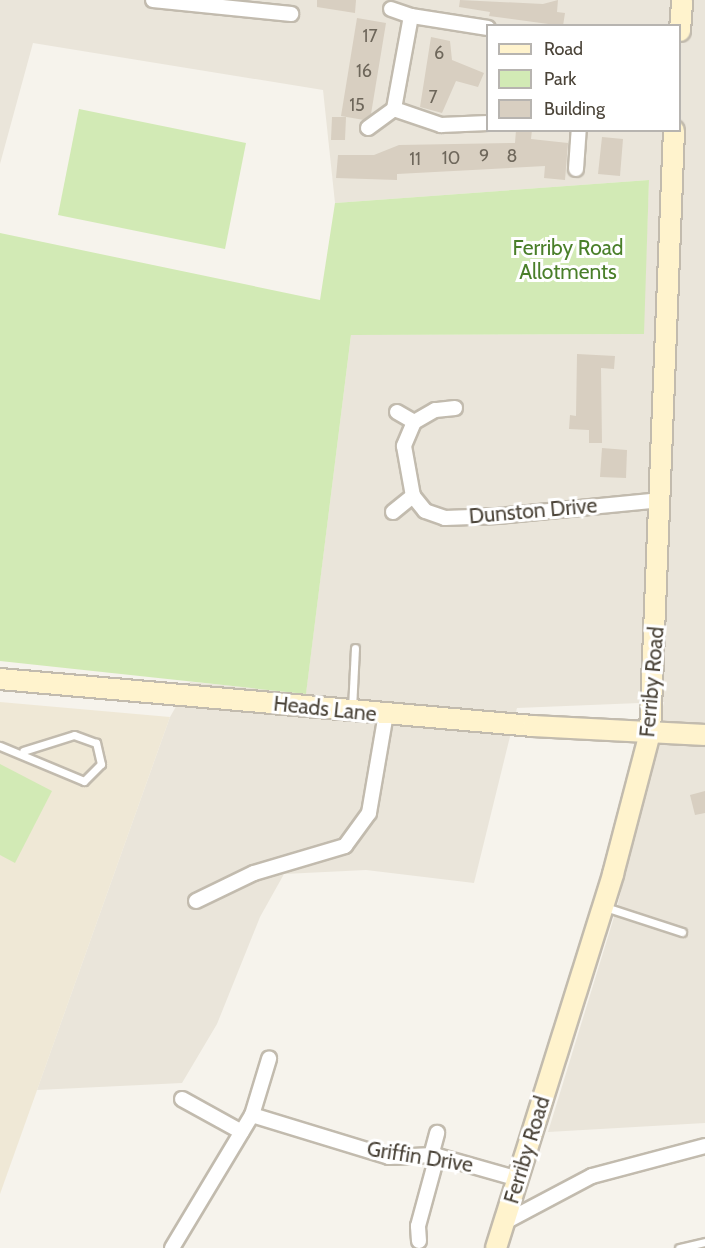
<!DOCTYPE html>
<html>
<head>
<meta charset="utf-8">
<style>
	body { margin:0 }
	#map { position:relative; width:705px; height:1248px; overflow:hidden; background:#f6f3ec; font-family:Cabin,sans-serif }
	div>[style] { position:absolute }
	.residential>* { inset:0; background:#eae5da }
	.education>* { inset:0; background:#efe8d6 }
	.green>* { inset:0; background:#d2eab5 }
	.building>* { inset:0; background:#d8cfc1 }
	.roads { filter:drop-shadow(2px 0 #c2bbae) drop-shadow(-2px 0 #c2bbae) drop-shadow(0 2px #c2bbae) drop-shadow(0 -2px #c2bbae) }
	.lane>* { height:7px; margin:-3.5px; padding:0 3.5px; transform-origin:3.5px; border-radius:3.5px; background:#fff }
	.street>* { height:14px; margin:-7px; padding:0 7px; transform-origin:7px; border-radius:7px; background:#fff }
	.secondary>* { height:20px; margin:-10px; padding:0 10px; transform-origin:10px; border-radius:10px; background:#fff3cd }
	span { translate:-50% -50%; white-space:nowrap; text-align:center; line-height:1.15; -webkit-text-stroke:6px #fff; paint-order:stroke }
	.number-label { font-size:18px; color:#6e675b }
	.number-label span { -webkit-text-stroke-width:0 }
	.park-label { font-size:21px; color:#4a7f2a }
	.street-label { font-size:21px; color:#4b4439 }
	.legend { position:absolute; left:486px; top:24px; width:195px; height:108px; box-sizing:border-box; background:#fff; border:2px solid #b7b4b0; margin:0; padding:8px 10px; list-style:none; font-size:18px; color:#4b4439 }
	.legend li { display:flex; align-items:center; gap:12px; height:30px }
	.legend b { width:30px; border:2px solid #b7b4b0 }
</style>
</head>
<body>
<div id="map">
	<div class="residential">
		<div style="clip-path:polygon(evenodd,0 0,705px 0,705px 1123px,548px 1132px,618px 904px,664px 702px,517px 708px,474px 883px,366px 870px,284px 874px,260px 917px,217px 1024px,182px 1083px,37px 1090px,170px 717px,190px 682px,306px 693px,351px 335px,643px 334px,649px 180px,335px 203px,323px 90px,33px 43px,0 164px,0 0,488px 26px,680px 26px,680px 130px,488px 130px,488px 26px)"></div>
	</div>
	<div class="education">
		<div style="clip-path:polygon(0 702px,170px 717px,0 1194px)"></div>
	</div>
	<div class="green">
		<div style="clip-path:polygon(79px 109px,246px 143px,225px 249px,58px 215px)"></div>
		<div style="clip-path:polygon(649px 180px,644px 334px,351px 335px,306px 694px,0 661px,0 233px,320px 300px,335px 203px)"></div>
		<div style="clip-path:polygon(0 764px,52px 791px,15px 863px,0 855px)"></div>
	</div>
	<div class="building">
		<div style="clip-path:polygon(317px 0,356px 0,355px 13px,317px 7px)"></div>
		<div style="clip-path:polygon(460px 0,543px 4px,558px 0,557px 12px,565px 13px,563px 26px,489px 16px,490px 12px,459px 7px)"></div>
		<div style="clip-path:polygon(357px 18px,386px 23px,371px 114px,364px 120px,341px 116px)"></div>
		<div style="clip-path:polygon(431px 37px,450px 41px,452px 60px,484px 73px,478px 87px,456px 81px,442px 113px,420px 107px)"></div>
		<div style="clip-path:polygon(332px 117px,346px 117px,345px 140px,331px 140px)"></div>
		<div style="clip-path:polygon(516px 130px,532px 130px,531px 139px,568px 143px,565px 180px,544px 178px,545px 166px,397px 174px,397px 180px,336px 178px,338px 155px,374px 155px,399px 145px,515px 143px)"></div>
		<div style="clip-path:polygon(602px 137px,623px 139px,620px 176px,598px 174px)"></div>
		<div style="clip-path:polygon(577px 354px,615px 356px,614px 369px,601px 368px,602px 443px,589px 443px,589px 430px,569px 429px,570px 415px,576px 416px)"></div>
		<div style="clip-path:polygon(602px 448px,627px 450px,626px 478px,600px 477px)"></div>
		<div style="clip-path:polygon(705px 791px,705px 813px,695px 815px,690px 795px)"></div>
	</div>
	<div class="roads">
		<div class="lane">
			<div style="left:352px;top:709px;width:61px;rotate:-87.2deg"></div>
			<div style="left:0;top:746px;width:91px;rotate:22.6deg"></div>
			<div style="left:84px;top:781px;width:24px;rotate:-45deg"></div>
			<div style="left:101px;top:764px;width:22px;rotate:-103deg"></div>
			<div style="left:96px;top:743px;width:23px;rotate:-160deg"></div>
			<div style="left:74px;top:735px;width:53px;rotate:162.6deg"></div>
			<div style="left:605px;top:907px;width:81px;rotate:18deg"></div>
			<div style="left:679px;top:1248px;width:27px;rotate:-13deg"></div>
		</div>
		<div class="street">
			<div style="left:153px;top:0;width:139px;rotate:5.8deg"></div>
			<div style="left:391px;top:9px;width:21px;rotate:19deg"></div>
			<div style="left:488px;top:28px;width:78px;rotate:-171.1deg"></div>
			<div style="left:411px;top:16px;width:95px;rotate:100.4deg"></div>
			<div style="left:394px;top:109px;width:50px;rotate:18.8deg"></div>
			<div style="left:441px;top:125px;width:47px;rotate:-2.4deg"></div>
			<div style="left:368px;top:128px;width:32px;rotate:-36deg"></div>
			<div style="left:576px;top:169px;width:39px;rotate:-86deg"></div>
			<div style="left:455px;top:408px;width:20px;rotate:174deg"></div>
			<div style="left:435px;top:410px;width:24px;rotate:150deg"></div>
			<div style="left:414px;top:422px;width:26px;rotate:113deg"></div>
			<div style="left:404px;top:446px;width:51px;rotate:79.8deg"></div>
			<div style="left:413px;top:496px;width:19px;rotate:51deg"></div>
			<div style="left:425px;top:511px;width:21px;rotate:19deg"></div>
			<div style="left:445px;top:518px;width:53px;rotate:-2.2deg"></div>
			<div style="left:498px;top:516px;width:164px;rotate:-5.6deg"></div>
			<div style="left:397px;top:412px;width:20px;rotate:30deg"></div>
			<div style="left:393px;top:512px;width:26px;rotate:-39deg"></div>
			<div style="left:196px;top:901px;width:64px;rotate:-25.8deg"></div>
			<div style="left:254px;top:873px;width:95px;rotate:-16.5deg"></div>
			<div style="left:345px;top:846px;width:41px;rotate:-54deg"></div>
			<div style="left:369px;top:813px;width:100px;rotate:-80.3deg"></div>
			<div style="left:182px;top:1099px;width:68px;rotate:28.8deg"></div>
			<div style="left:252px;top:1115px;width:59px;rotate:-73.1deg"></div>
			<div style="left:431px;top:1156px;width:24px;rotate:-75deg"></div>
			<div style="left:505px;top:1222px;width:98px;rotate:-27.9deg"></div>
			<div style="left:592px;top:1176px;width:117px;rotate:-14.9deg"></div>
			<div style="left:419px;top:1241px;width:15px;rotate:-94deg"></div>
			<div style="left:418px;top:1226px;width:73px;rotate:-74.8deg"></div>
			<div style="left:172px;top:1248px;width:155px;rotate:-59deg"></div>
			<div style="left:252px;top:1115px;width:143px;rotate:17deg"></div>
			<div style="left:389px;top:1157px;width:45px;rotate:-2.5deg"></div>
			<div style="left:434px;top:1155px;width:87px;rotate:15.9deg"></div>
		</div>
		<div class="secondary">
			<div style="left:680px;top:31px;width:31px;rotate:-86deg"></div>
			<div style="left:0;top:679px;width:535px;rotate:5.04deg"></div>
			<div style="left:533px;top:726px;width:172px;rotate:3deg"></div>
			<div style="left:496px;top:1248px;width:392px;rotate:-72.6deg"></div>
			<div style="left:613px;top:874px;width:146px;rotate:-75.3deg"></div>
			<div style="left:650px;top:733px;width:603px;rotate:-87.72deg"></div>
		</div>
	</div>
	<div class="number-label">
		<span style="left:370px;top:36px">17</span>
		<span style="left:439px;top:53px">6</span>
		<span style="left:364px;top:71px">16</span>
		<span style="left:433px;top:97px">7</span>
		<span style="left:357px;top:105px">15</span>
		<span style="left:484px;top:156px">9</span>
		<span style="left:512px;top:156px">8</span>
		<span style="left:451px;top:158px">10</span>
		<span style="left:415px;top:159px">11</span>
	</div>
	<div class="park-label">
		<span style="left:568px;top:260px">Ferriby Road<br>Allotments</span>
	</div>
	<div class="street-label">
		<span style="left:533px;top:511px;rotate:-5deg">Dunston Drive</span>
		<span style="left:652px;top:682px;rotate:-85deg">Ferriby Road</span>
		<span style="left:325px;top:709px;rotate:6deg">Heads Lane</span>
		<span style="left:527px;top:1150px;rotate:-73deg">Ferriby Road</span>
		<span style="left:420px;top:1157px;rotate:9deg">Griffin Drive</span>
	</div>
	<ul class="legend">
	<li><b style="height:8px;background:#fff3cd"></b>Road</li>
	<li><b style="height:16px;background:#d2eab5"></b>Park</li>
	<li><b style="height:16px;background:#d8cfc1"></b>Building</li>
	</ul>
</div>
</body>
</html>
